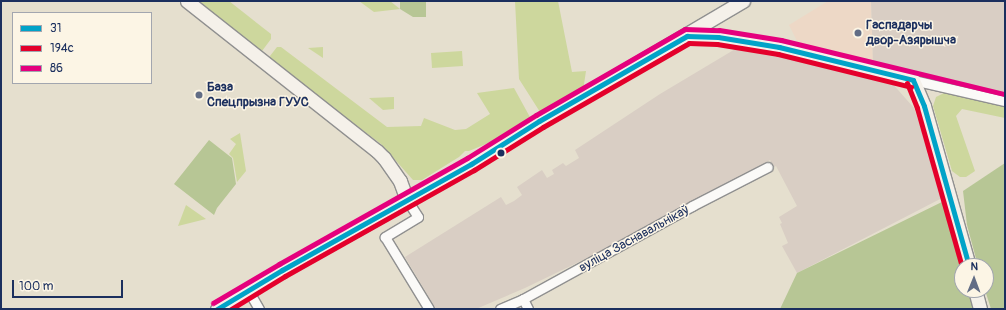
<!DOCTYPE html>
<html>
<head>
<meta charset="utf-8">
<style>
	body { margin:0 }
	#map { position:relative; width:1006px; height:310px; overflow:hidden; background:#e5dfce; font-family:Pangolin,sans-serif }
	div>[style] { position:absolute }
	.built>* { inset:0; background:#edd8c6 }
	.industrial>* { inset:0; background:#d9cec4 }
	.green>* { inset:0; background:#cdd79d }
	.forest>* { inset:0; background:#b7c695 }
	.roads { filter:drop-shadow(1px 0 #909090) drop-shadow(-1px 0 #909090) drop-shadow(0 1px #909090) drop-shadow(0 -1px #909090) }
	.street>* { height:9px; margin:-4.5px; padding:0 4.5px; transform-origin:4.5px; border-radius:4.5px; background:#fbfaf8 }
	.secondary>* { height:13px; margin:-6.5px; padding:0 6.5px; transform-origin:6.5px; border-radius:6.5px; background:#f5f1ea }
	.bus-1>* { height:5px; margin:-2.5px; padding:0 2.5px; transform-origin:2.5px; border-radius:2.5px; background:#01a3c8 }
	.bus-2>* { height:5px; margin:-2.5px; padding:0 2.5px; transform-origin:2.5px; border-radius:2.5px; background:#e4002b }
	.bus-3>* { height:5px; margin:-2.5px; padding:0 2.5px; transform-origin:2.5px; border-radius:2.5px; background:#e5007d }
	.dots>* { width:11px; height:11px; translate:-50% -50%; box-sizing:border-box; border:2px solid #fcf5e5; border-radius:50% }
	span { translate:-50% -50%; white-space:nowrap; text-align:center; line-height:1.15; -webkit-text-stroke:3px #fcf5e5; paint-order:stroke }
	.poi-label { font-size:13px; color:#1b2f5e; font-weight:700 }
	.left { translate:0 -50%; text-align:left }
	.street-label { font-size:13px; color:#1b2f5e }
	.frame { position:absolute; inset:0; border:2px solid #1b2f5e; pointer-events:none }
	.legend { position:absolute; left:12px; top:12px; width:140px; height:72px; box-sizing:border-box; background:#fcf5e5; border:1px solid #a2a6af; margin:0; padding:5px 7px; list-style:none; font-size:12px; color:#1b2f5e }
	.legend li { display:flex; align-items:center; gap:8px; height:20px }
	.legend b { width:20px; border:1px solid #a2a6af }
	.north { position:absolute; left:954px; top:258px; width:40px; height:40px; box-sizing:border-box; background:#fcf5e5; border:1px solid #a2a6af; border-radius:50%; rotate:1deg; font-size:11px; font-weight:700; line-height:16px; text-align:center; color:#1b2f5e }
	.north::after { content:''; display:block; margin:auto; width:14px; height:18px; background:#626d85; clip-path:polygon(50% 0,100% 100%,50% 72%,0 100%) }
	.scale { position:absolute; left:12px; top:280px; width:111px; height:18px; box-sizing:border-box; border:2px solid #1b2f5e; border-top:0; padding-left:5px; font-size:12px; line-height:14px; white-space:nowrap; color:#1b2f5e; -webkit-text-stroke:3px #fcf5e5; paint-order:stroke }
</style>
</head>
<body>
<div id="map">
	<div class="built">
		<div style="clip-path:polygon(828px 1px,871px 1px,873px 63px,799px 45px,789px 25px)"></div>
	</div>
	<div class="industrial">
		<div style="clip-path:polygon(871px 1px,1005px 1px,1005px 93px,873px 63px)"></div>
		<div style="clip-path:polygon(737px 48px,757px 49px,891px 82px,914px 108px,944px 197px,797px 273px,782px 246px,788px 243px,780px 224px,782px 223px,779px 217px,797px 206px,776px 166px,774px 167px,770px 160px,647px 229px,525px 288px,476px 309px,436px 309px,405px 257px,501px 197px,506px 205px,514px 201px,522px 195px,517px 187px,542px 170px,547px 178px,554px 174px,552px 170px,563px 163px,566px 166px,579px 158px,575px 150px,660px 94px)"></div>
	</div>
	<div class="green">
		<div style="clip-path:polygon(193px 1px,229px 1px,271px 34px,271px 39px,262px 51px,257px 52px)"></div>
		<div style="clip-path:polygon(359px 1px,390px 1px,400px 9px,374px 12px)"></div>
		<div style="clip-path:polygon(515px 1px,558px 1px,572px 72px,586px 71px,583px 91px,544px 112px,540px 112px,519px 79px)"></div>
		<div style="clip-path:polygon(277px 47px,281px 47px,387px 127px,421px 126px,424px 118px,455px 130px,466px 129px,490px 114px,477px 93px,514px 88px,531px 119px,486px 144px,469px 151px,465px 151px,459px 157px,422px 180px,413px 180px,381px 144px,271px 61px,270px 56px)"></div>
		<div style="clip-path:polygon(323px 47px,323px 58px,308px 48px)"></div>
		<div style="clip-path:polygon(462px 51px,463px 66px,432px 68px,431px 53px)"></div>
		<div style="clip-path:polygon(944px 93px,1005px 106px,1005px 118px,962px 109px,956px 116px,975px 171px,966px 177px,960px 177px,952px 171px,933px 106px,936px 97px)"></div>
		<div style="clip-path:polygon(394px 97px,394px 109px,383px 110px,369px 98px)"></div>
		<div style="clip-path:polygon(240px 133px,246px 171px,237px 182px,233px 158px,229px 154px,236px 144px,230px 139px)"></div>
		<div style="clip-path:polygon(186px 205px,206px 219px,178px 226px)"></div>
	</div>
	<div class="forest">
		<div style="clip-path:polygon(400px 1px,426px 1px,426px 17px,413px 17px,400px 9px)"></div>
		<div style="clip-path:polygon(209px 140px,232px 158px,236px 184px,217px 208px,214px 215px,174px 184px)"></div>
		<div style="clip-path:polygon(1005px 163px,1005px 309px,991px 309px,985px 290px,986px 266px,978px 266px,967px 225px,963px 191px)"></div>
		<div style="clip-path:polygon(946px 200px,963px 266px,962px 266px,962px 290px,970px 290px,975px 309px,780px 309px,797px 273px)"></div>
	</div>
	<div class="roads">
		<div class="street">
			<div style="left:913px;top:80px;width:94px;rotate:12.9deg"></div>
			<div style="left:407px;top:200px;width:20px;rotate:57deg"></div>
			<div style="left:418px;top:217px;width:39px;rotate:149deg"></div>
			<div style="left:385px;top:237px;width:84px;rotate:58.6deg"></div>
			<div style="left:248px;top:290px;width:22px;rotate:60deg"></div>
			<div style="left:523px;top:299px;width:11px;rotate:63deg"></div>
			<div style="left:500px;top:309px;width:25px;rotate:-23deg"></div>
			<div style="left:523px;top:299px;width:193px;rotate:-28.8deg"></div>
			<div style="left:692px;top:206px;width:85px;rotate:-27.2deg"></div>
		</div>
		<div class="secondary">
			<div style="left:187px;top:1px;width:242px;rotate:38.3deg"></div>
			<div style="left:377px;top:151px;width:10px;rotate:45deg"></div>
			<div style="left:384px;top:158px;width:28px;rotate:55deg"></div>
			<div style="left:400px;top:181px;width:20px;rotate:70deg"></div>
			<div style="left:687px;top:36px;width:31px;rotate:2deg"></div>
			<div style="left:718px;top:37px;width:62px;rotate:9.3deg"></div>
			<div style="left:779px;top:47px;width:138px;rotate:13.8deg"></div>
			<div style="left:913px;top:80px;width:28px;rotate:67deg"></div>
			<div style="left:924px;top:106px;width:166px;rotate:74.3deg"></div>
			<div style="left:975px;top:290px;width:20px;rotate:75deg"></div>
			<div style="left:217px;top:309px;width:76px;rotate:-31deg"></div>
			<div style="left:282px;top:270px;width:83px;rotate:-28.7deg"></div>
			<div style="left:355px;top:230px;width:133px;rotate:-29.6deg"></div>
			<div style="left:471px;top:164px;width:80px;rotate:-32.3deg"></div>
			<div style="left:539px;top:121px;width:237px;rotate:-30.5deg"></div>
		</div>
	</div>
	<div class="bus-1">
		<div style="left:913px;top:80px;width:28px;rotate:67deg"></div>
		<div style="left:924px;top:106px;width:166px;rotate:74.3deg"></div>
		<div style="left:217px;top:309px;width:76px;rotate:-31deg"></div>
		<div style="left:282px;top:270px;width:217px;rotate:-29.3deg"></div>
		<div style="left:471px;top:164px;width:80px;rotate:-32.3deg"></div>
		<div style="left:539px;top:121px;width:171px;rotate:-29.9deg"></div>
		<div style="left:687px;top:36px;width:31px;rotate:2deg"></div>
		<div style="left:718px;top:37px;width:62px;rotate:9.3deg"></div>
		<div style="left:779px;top:47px;width:138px;rotate:13.8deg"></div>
	</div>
	<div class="bus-2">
		<div style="left:907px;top:83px;width:27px;rotate:68deg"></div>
		<div style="left:917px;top:108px;width:165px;rotate:74.2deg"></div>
		<div style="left:231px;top:309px;width:63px;rotate:-31.4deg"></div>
		<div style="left:285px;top:276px;width:217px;rotate:-29.3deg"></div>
		<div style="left:474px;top:170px;width:81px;rotate:-31.9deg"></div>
		<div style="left:543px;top:127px;width:168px;rotate:-29.9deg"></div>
		<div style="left:689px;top:43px;width:28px;rotate:2deg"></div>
		<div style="left:717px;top:44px;width:62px;rotate:9.3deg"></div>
		<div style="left:778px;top:54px;width:137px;rotate:13.9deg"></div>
	</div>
	<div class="bus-3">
		<div style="left:213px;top:303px;width:77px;rotate:-30.6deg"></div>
		<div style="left:279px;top:264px;width:216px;rotate:-29.4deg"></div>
		<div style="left:467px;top:158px;width:81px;rotate:-31.9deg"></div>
		<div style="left:536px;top:115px;width:172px;rotate:-30deg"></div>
		<div style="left:685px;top:29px;width:34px;rotate:2deg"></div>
		<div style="left:719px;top:30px;width:63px;rotate:9.2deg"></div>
		<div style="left:781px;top:40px;width:230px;rotate:13.6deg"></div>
	</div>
	<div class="dots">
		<div style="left:858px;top:33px;background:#626d85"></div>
		<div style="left:199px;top:95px;background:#626d85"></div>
		<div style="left:501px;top:153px;background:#1b2f5e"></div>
	</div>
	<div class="poi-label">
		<span class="left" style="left:866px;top:33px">Гаспадарчы<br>двор-Азярышча</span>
		<span class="left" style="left:207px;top:95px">База<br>Спецпрызна ГУУС</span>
	</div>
	<div class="street-label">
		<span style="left:634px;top:239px;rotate:-29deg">вуліца Заснавальнікаў</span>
	</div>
	<div class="frame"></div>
	<ul class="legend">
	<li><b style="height:5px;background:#01a3c8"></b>31</li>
	<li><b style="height:5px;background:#e4002b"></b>194с</li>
	<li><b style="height:5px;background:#e5007d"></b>86</li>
	</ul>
	<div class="north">N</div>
	<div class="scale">100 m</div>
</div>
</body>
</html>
